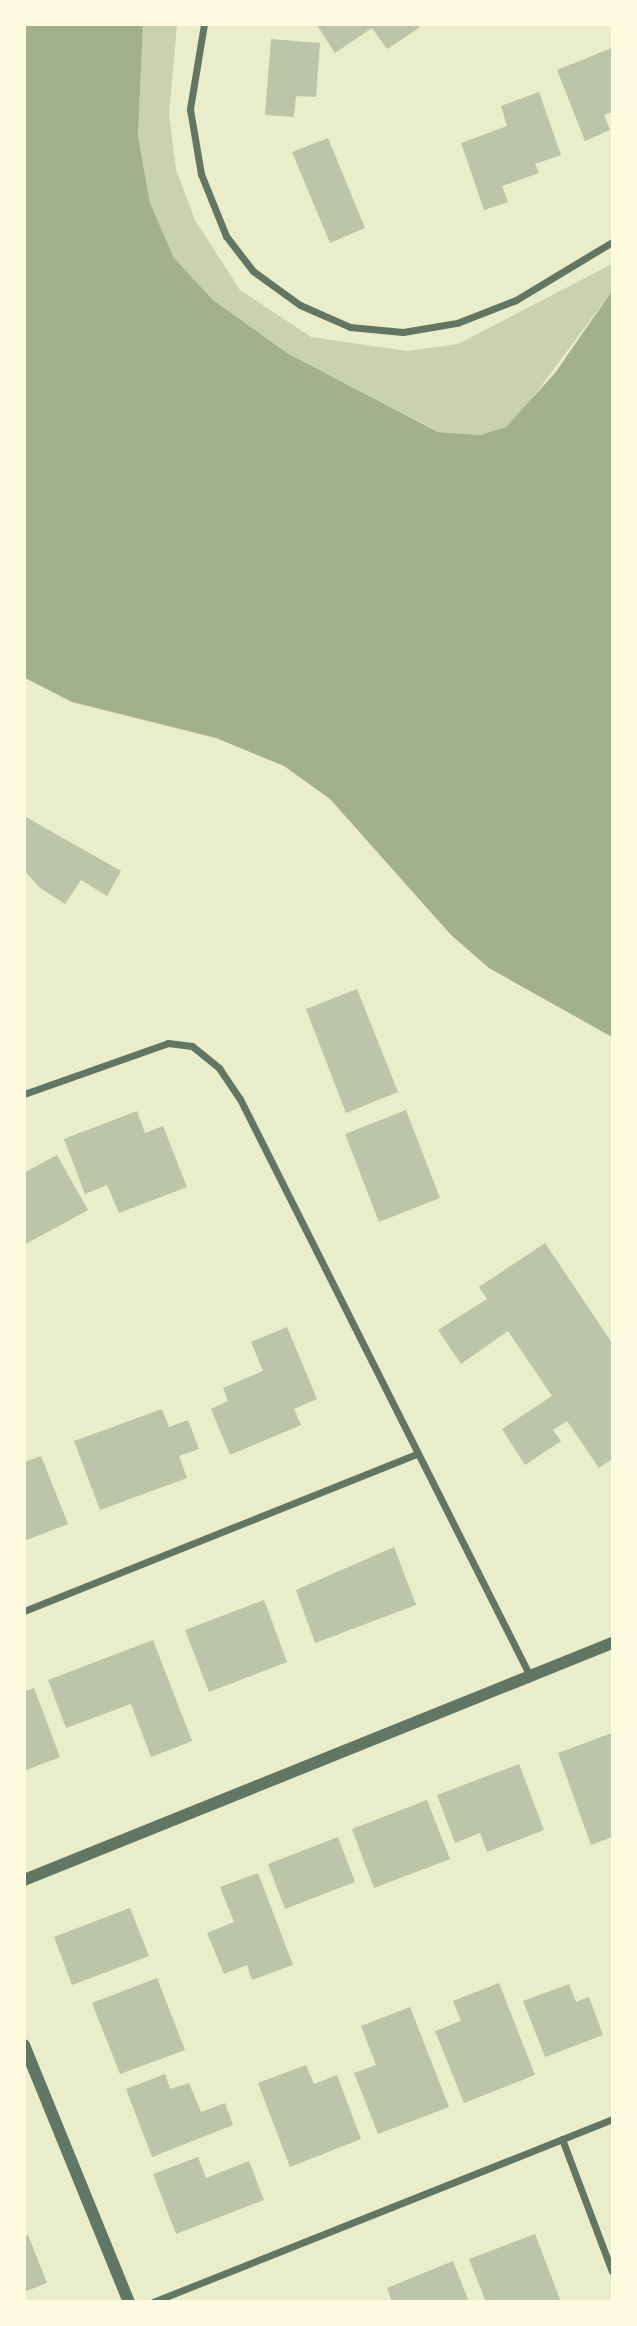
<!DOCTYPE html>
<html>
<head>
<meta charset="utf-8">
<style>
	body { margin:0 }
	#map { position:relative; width:637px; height:2326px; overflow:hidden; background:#e9edc9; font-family:Figtree,sans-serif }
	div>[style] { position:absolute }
	.green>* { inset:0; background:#cad2ad }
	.water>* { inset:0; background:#a3b18a }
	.building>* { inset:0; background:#bcc5a7 }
	.minor>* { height:7px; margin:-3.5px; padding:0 3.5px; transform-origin:3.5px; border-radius:3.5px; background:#617663 }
	.tertiary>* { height:12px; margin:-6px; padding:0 6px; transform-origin:6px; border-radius:6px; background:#617663 }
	span { translate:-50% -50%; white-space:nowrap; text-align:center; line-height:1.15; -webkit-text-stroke:7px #fefae0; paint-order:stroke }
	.frame { position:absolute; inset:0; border:26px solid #fefae0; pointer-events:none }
</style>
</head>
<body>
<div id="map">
	<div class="green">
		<div style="clip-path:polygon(143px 25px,177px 25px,169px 114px,176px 170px,195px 220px,240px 290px,311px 337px,407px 351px,458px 344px,612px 264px,612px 291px,521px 413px,506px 427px,480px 435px,439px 432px,287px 353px,213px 300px,174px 258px,150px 203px,138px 134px)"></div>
	</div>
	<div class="water">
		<div style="clip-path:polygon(24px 25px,143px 25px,138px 135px,150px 203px,174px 258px,213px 300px,287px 353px,438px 432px,480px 435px,506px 427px,555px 373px,612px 291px,612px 1037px,489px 968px,451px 935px,330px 799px,284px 766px,216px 738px,72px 702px,25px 678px)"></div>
	</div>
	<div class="building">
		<div style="clip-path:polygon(316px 24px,417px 24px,419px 28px,387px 49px,372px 28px,335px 53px)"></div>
		<div style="clip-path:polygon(271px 39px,320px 43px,316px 97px,296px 96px,294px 117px,265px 115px)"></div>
		<div style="clip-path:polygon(612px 48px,612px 112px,604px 115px,610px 130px,585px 141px,557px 70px)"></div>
		<div style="clip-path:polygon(539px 92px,561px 155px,535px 164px,539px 173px,502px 186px,508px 202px,484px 210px,461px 143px,507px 126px,501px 106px)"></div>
		<div style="clip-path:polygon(328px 138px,365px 228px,330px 243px,292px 152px)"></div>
		<div style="clip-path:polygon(24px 816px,121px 871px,107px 896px,81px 880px,65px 904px,40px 888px,24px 870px)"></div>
		<div style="clip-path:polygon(357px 989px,398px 1092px,346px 1113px,306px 1009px)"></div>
		<div style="clip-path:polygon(406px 1110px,440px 1198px,379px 1222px,345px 1134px)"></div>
		<div style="clip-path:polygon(137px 1111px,145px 1133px,163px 1126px,187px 1187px,119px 1213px,107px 1185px,85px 1194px,64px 1139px)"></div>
		<div style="clip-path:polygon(57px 1155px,88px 1210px,24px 1245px,24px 1173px)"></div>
		<div style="clip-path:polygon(545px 1243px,612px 1343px,612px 1459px,599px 1468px,567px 1421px,553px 1430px,561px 1441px,525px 1465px,502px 1429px,552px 1396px,508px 1331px,461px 1364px,438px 1330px,487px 1299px,479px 1287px)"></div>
		<div style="clip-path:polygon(287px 1327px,317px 1399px,294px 1409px,301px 1425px,230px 1455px,211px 1409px,228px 1401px,223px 1388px,263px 1371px,251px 1342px)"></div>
		<div style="clip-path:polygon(162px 1409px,169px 1427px,188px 1420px,199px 1449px,179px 1456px,187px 1478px,100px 1510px,74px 1441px)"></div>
		<div style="clip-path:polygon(41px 1456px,68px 1524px,24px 1541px,24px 1462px)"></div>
		<div style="clip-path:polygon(394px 1547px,416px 1605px,315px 1643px,296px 1590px)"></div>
		<div style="clip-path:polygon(264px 1600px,287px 1662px,209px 1692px,185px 1630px)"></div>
		<div style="clip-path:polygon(153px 1640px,192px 1741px,151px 1757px,131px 1704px,66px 1728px,48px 1680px)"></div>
		<div style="clip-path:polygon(34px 1688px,60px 1757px,24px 1771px,24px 1692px)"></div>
		<div style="clip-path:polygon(612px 1733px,612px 1837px,591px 1845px,558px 1753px)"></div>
		<div style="clip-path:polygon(519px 1764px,544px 1830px,487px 1852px,480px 1833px,455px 1843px,437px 1795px)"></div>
		<div style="clip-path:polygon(427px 1800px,450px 1859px,374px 1888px,352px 1829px)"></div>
		<div style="clip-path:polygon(338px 1837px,355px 1882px,285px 1909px,268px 1864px)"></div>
		<div style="clip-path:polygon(258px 1873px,293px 1965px,252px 1980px,247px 1965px,224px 1974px,207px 1933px,234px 1922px,220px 1887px)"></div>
		<div style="clip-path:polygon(130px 1908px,149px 1956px,72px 1985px,54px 1937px)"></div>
		<div style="clip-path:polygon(157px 1978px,185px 2050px,120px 2074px,92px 2003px)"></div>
		<div style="clip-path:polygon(499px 1983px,535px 2075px,464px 2103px,435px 2031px,461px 2021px,453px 2001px)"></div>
		<div style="clip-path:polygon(569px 1984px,576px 2002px,589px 1997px,603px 2035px,545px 2057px,523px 2001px)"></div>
		<div style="clip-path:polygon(410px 2007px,449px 2107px,378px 2134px,354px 2073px,376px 2065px,361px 2026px)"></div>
		<div style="clip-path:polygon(306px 2065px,314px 2084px,337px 2075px,361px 2139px,290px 2167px,258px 2083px)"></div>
		<div style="clip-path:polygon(165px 2074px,170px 2089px,189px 2083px,201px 2112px,225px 2103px,233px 2125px,152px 2157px,126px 2089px)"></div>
		<div style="clip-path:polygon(198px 2157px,206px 2178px,249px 2161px,264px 2200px,176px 2234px,153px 2174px)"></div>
		<div style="clip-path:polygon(535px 2234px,561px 2302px,486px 2302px,469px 2259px)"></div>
		<div style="clip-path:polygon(28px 2235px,47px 2283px,24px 2292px,24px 2237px)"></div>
		<div style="clip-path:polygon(453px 2261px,469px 2302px,392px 2302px,387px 2288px)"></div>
	</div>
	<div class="minor">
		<div style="left:204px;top:24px;width:86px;rotate:99.4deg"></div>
		<div style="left:190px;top:109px;width:66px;rotate:80.4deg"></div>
		<div style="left:201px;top:174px;width:67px;rotate:68deg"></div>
		<div style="left:226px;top:236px;width:44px;rotate:52.4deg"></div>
		<div style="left:253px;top:271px;width:58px;rotate:35.9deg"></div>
		<div style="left:300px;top:305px;width:55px;rotate:23.7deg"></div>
		<div style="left:350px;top:327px;width:53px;rotate:5.4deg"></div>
		<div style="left:403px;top:332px;width:55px;rotate:-9.5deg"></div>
		<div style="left:457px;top:323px;width:63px;rotate:-21.3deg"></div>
		<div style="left:516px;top:300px;width:112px;rotate:-31.1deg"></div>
		<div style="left:24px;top:1094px;width:153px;rotate:-19.5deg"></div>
		<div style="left:168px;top:1043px;width:24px;rotate:7deg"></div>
		<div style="left:192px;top:1046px;width:35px;rotate:39deg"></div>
		<div style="left:219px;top:1068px;width:37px;rotate:56deg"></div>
		<div style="left:240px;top:1099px;width:646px;rotate:63.32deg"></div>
		<div style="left:24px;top:1611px;width:422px;rotate:-21.8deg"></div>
		<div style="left:562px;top:2139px;width:141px;rotate:69.3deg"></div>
		<div style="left:153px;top:2302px;width:494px;rotate:-21.7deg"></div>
	</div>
	<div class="tertiary">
		<div style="left:24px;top:1880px;width:634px;rotate:-21.95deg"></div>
		<div style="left:24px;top:2045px;width:278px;rotate:67.8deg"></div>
	</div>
	<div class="frame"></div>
</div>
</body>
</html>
